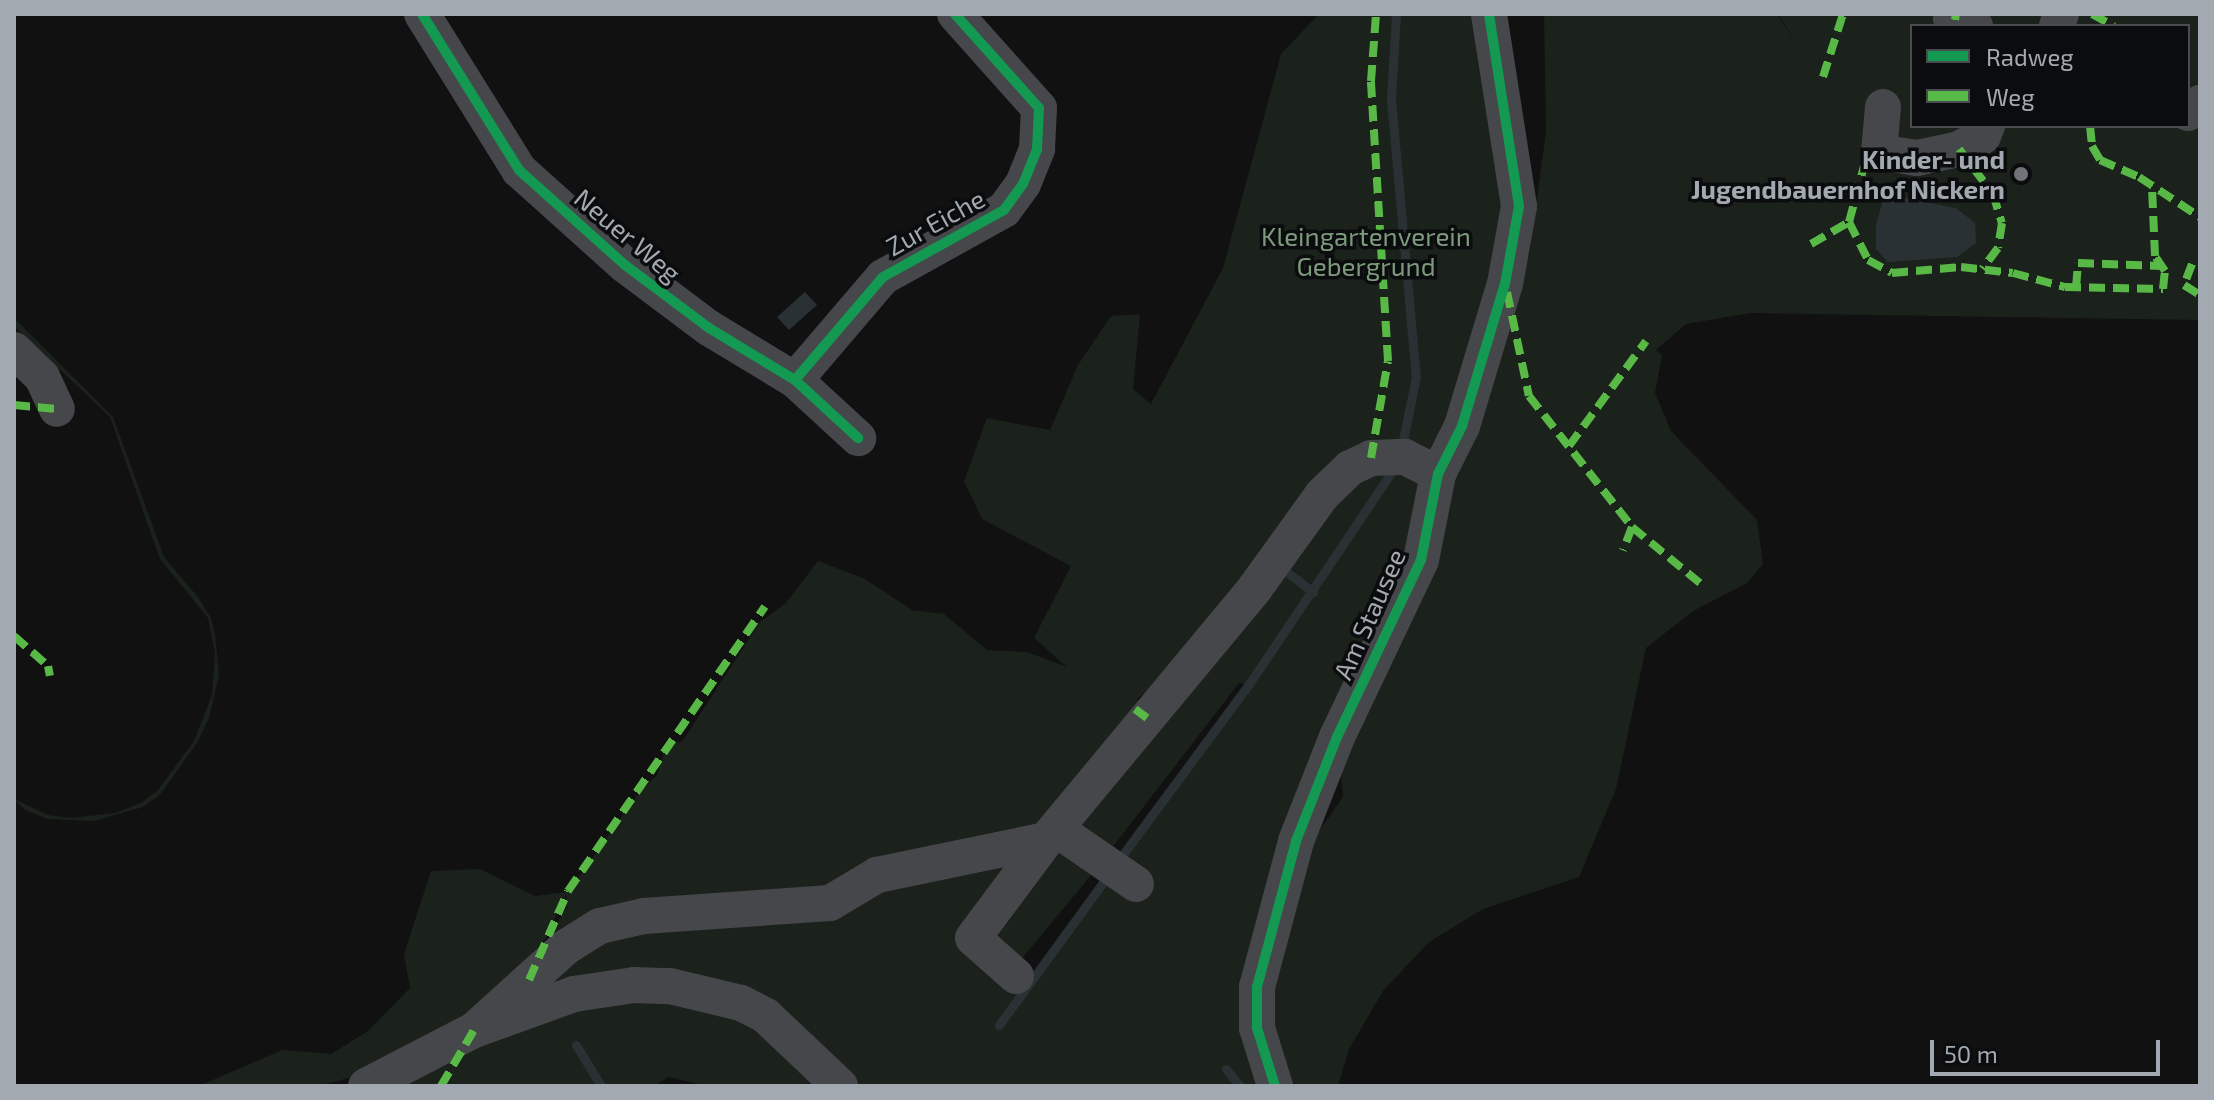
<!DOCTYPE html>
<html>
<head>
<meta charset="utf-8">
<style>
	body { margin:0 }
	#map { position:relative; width:2214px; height:1100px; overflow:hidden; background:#111; font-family:"Exo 2",sans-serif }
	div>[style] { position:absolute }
	.green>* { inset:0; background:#1b211b }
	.water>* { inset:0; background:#293135 }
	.stream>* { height:9px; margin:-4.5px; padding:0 4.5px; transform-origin:4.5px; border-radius:4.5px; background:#293135 }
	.minor>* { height:36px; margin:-18px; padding:0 18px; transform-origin:18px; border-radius:18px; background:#45474a }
	.quiet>* { height:8px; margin-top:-4px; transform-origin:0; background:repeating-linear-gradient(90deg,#58b947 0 16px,transparent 0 24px) }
	.cycleway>* { height:10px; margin:-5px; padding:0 5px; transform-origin:5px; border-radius:5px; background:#139951 }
	.dots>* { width:22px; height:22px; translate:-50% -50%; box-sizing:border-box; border:4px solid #0b0c0d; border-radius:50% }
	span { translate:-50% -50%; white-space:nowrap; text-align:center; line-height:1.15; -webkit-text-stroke:7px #0b0c0d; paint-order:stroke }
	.poi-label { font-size:26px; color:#a3a9b1; font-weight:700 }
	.right { translate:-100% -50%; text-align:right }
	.street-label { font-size:26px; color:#a3a9b1 }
	.park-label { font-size:26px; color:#7d9a7c }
	.frame { position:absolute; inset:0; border:16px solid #a3a9b1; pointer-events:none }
	.legend { position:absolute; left:1910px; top:24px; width:280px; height:104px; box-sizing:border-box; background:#0b0c0d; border:2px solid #484b4f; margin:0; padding:10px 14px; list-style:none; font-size:24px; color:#a3a9b1 }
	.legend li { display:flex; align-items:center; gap:16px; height:40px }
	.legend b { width:40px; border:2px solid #484b4f }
	.scale { position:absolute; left:1930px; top:1040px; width:230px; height:36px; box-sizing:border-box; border:4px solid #a3a9b1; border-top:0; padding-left:10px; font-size:24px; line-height:28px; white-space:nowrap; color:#a3a9b1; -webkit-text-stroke:6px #0b0c0d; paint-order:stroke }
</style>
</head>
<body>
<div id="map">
	<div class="green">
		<div style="clip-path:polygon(evenodd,1319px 14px,1472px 14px,1492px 88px,1508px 211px,1495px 281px,1451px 418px,1425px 476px,1412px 560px,1323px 743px,1288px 844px,1248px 987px,1248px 1034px,1264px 1086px,706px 1086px,669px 1077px,654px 1086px,388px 1086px,522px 1022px,518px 1015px,474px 1030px,566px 947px,600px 926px,644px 916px,830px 903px,877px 875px,1046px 840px,974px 937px,1026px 984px,1249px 685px,1239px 683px,1105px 857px,1068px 827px,1189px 676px,1170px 673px,1137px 699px,1146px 706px,1061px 813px,1037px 829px,879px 863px,827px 898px,654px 911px,599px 924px,546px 953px,551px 933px,567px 907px,566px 894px,546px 938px,475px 1017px,378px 1070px,319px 1086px,199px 1086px,282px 1050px,331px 1054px,368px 1031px,410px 988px,404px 954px,431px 871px,480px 869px,535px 896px,568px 892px,637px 795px,657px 775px,667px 743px,682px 742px,760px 622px,785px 604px,818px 561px,865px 579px,912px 610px,944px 614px,987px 650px,1027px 652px,1067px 667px,1034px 638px,1071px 566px,982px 519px,964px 481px,987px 418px,1050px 430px,1078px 365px,1111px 316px,1140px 314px,1133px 389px,1151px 404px,1223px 268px,1281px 54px,1319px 14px,1364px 448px,1383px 466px,1355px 478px,1296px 562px,1278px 543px,1314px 489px,1342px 460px,1364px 448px)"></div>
		<div style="clip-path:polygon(evenodd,1544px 14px,1777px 14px,1799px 46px,1778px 14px,2200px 14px,2200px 320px,1751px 313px,1686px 324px,1656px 350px,1662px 356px,1655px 393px,1671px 431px,1757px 520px,1763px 564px,1747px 583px,1693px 611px,1646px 648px,1616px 789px,1579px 877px,1483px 909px,1429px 942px,1383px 991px,1349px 1049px,1338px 1086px,1287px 1086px,1276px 1062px,1268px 988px,1302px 855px,1343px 797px,1340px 758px,1529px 255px,1546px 132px,1544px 14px,1912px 26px,2188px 26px,2188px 126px,1912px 126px,1912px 26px)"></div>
		<div style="clip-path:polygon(14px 318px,113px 417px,164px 557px,198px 597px,211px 618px,215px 635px,219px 675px,209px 718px,197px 743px,160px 795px,143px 807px,94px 821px,48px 819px,25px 810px,14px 799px,48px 815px,71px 818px,115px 813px,141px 803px,158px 790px,194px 741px,212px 695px,215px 653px,208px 618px,160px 559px,110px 417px,14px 326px)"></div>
		<div style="clip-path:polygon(1059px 838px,1097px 868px,1019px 962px,984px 931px)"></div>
	</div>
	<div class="water">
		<div style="clip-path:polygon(1896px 196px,1956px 208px,1975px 223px,1976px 243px,1957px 257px,1888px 262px,1876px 249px,1876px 226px,1882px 203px)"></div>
		<div style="clip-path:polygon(805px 292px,817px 305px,789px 330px,777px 317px)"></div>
	</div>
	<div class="stream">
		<div style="left:1396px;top:14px;width:85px;rotate:93.4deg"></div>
		<div style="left:1391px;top:99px;width:279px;rotate:84.9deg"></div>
		<div style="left:1416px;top:377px;width:75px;rotate:101.6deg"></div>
		<div style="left:1279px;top:566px;width:43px;rotate:37.4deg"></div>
		<div style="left:1118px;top:861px;width:220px;rotate:-53.5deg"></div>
		<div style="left:1249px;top:684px;width:265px;rotate:-56.1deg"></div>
		<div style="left:999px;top:1025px;width:188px;rotate:-53.9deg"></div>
		<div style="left:576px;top:1045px;width:48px;rotate:58.6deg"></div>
		<div style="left:1226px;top:1069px;width:22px;rotate:51deg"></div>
	</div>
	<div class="minor">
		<div style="left:422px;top:14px;width:184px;rotate:58.1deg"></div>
		<div style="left:519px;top:170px;width:142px;rotate:41.9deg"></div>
		<div style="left:625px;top:265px;width:105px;rotate:36.9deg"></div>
		<div style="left:709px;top:328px;width:100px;rotate:31.2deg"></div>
		<div style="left:795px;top:380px;width:86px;rotate:42.6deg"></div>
		<div style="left:1951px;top:19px;width:25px;rotate:16deg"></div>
		<div style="left:2057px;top:26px;width:13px;rotate:-72deg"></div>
		<div style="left:1883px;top:107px;width:45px;rotate:95.1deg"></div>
		<div style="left:1879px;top:152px;width:38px;rotate:9deg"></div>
		<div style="left:1917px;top:158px;width:43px;rotate:-12.1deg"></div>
		<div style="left:1959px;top:149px;width:27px;rotate:-28deg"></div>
		<div style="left:1983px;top:136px;width:11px;rotate:-68deg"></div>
		<div style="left:2188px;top:113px;width:16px;rotate:-40deg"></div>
		<div style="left:14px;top:350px;width:39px;rotate:44deg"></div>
		<div style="left:42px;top:377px;width:35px;rotate:65deg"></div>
		<div style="left:795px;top:380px;width:135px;rotate:-49.5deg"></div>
		<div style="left:883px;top:277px;width:138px;rotate:-29deg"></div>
		<div style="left:1004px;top:210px;width:32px;rotate:-54deg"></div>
		<div style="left:1023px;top:184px;width:38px;rotate:-68deg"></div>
		<div style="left:1037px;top:149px;width:41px;rotate:-87.2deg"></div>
		<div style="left:1039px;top:108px;width:126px;rotate:-131.8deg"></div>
		<div style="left:1056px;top:829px;width:97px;rotate:34.5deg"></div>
		<div style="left:1016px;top:976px;width:57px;rotate:-138.5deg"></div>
		<div style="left:973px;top:938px;width:122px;rotate:-53.3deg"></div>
		<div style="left:1046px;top:840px;width:327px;rotate:-50.3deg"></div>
		<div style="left:1255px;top:588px;width:115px;rotate:-54.2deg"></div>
		<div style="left:1322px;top:495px;width:39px;rotate:-44deg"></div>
		<div style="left:1350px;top:468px;width:23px;rotate:-25deg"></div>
		<div style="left:1371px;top:458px;width:34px;rotate:-2deg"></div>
		<div style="left:1405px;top:457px;width:37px;rotate:27deg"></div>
		<div style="left:474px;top:1030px;width:124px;rotate:-42.1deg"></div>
		<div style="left:566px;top:947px;width:40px;rotate:-32deg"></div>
		<div style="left:600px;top:926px;width:45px;rotate:-12.8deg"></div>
		<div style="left:644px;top:916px;width:186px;rotate:-4deg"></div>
		<div style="left:830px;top:903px;width:55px;rotate:-30.8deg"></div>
		<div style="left:877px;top:875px;width:173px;rotate:-11.7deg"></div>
		<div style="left:366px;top:1086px;width:122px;rotate:-27.4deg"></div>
		<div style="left:474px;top:1030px;width:106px;rotate:-19.8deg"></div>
		<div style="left:574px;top:994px;width:61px;rotate:-8.5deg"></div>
		<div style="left:634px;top:985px;width:36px;rotate:2deg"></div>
		<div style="left:670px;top:986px;width:73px;rotate:13.5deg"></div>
		<div style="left:741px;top:1003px;width:28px;rotate:27deg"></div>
		<div style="left:766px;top:1016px;width:102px;rotate:43.4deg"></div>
		<div style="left:1275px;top:1086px;width:61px;rotate:-107.2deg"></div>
		<div style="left:1257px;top:1028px;width:41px;rotate:-90deg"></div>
		<div style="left:1257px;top:987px;width:151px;rotate:-75deg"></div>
		<div style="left:1296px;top:841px;width:112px;rotate:-68.5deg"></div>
		<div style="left:1337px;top:737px;width:196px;rotate:-64.6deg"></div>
		<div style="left:1421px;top:560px;width:88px;rotate:-78.8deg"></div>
		<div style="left:1438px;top:474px;width:54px;rotate:-63.4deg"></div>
		<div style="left:1462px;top:426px;width:148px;rotate:-73.2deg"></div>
		<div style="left:1505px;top:284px;width:79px;rotate:-79.8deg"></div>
		<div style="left:1519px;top:206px;width:194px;rotate:-98.9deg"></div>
	</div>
	<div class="quiet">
		<div style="left:2092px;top:14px;width:25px;rotate:29deg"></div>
		<div style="left:1955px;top:20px;width:6px;rotate:-81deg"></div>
		<div style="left:1823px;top:77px;width:66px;rotate:-72.4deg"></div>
		<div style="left:2090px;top:126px;width:20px;rotate:84deg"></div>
		<div style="left:2092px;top:146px;width:16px;rotate:60deg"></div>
		<div style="left:2100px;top:160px;width:43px;rotate:23.6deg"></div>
		<div style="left:2139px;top:177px;width:73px;rotate:33.3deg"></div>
		<div style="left:1959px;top:149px;width:56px;rotate:52.9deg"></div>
		<div style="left:1993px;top:194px;width:30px;rotate:73deg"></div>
		<div style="left:2002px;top:223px;width:25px;rotate:99deg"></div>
		<div style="left:1998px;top:248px;width:26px;rotate:127deg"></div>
		<div style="left:1849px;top:222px;width:42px;rotate:63.4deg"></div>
		<div style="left:1868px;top:260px;width:27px;rotate:28deg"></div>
		<div style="left:1892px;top:273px;width:69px;rotate:-5deg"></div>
		<div style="left:1961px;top:267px;width:52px;rotate:6.6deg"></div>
		<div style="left:2013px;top:273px;width:54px;rotate:15.1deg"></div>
		<div style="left:2065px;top:287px;width:98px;rotate:1.2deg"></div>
		<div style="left:2163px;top:289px;width:18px;rotate:-84deg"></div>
		<div style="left:2165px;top:271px;width:18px;rotate:-124deg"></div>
		<div style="left:2155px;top:256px;width:70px;rotate:-92.5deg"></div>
		<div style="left:1811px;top:244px;width:44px;rotate:-30.1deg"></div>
		<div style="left:1849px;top:222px;width:58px;rotate:-75deg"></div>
		<div style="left:1864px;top:166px;width:21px;rotate:-43deg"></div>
		<div style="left:2192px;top:264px;width:22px;rotate:111deg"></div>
		<div style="left:2184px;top:285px;width:19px;rotate:32deg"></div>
		<div style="left:2076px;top:287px;width:24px;rotate:-85deg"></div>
		<div style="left:2078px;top:263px;width:84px;rotate:2deg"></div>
		<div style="left:1507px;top:292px;width:106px;rotate:78.1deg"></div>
		<div style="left:1529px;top:396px;width:167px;rotate:51.8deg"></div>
		<div style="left:1632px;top:527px;width:25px;rotate:111deg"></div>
		<div style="left:14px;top:405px;width:43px;rotate:5.3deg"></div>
		<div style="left:1569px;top:446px;width:130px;rotate:-53.7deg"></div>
		<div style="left:1371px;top:458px;width:98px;rotate:-80.1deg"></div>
		<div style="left:1388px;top:361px;width:281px;rotate:-93.5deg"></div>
		<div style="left:1371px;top:81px;width:67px;rotate:-85.7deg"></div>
		<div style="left:1632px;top:527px;width:88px;rotate:39.5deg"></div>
		<div style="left:14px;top:636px;width:45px;rotate:41.4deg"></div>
		<div style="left:48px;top:666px;width:10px;rotate:79deg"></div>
		<div style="left:1135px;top:709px;width:15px;rotate:37deg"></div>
		<div style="left:529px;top:980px;width:97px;rotate:-66.3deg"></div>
		<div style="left:568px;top:891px;width:346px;rotate:-55.3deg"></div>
		<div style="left:441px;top:1086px;width:65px;rotate:-59.5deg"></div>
	</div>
	<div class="cycleway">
		<div style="left:422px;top:14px;width:184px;rotate:58.1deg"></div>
		<div style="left:519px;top:170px;width:142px;rotate:41.9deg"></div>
		<div style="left:625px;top:265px;width:105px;rotate:36.9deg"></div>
		<div style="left:709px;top:328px;width:100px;rotate:31.2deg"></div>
		<div style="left:795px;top:380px;width:86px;rotate:42.6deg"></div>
		<div style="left:795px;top:380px;width:135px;rotate:-49.5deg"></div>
		<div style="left:883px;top:277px;width:138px;rotate:-29deg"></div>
		<div style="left:1004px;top:210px;width:32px;rotate:-54deg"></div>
		<div style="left:1023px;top:184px;width:38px;rotate:-68deg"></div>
		<div style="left:1037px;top:149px;width:41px;rotate:-87.2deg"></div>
		<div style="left:1039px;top:108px;width:126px;rotate:-131.8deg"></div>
		<div style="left:1275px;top:1086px;width:61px;rotate:-107.2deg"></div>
		<div style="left:1257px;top:1028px;width:41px;rotate:-90deg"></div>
		<div style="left:1257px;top:987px;width:151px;rotate:-75deg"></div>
		<div style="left:1296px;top:841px;width:112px;rotate:-68.5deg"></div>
		<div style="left:1337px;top:737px;width:196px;rotate:-64.6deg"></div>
		<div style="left:1421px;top:560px;width:88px;rotate:-78.8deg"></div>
		<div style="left:1438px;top:474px;width:54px;rotate:-63.4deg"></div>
		<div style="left:1462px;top:426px;width:148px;rotate:-73.2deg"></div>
		<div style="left:1505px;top:284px;width:79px;rotate:-79.8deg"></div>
		<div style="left:1519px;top:206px;width:194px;rotate:-98.9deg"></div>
	</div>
	<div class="dots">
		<div style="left:2021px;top:174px;background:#707479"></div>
	</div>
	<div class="poi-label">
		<span class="right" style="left:2005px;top:174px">Kinder- und<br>Jugendbauernhof Nickern</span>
	</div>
	<div class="street-label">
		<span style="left:935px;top:222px;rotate:-29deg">Zur Eiche</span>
		<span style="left:628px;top:235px;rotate:40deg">Neuer Weg</span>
		<span style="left:1369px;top:614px;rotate:-66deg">Am Stausee</span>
	</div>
	<div class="park-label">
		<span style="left:1366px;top:251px">Kleingartenverein<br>Gebergrund</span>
	</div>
	<div class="frame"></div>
	<ul class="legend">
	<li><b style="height:10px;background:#139951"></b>Radweg</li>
	<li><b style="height:10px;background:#58b947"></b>Weg</li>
	</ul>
	<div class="scale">50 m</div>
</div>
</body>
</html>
